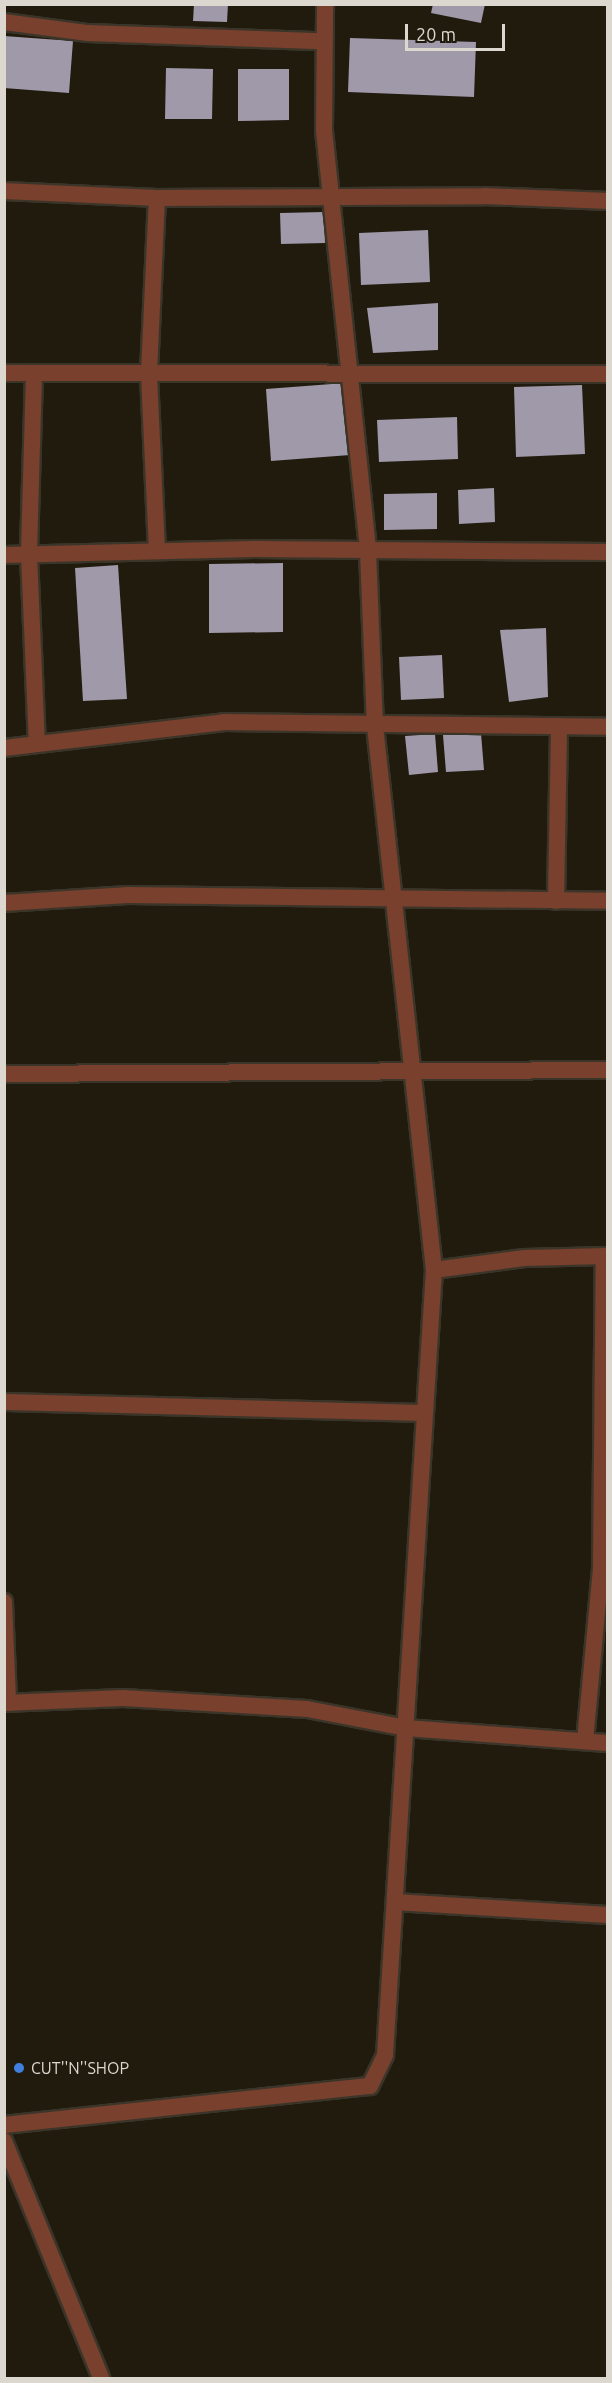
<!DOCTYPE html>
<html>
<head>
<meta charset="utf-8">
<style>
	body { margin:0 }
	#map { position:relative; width:612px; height:2383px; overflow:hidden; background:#211b0e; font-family:Ubuntu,sans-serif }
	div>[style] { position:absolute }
	.building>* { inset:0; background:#9f99aa }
	.roads { filter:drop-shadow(2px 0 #3b3529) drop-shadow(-2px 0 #3b3529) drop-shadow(0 2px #3b3529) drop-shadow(0 -2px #3b3529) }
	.minor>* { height:16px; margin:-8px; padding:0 8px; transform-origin:8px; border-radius:8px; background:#78402d }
	.tertiary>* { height:16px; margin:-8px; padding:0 8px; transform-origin:8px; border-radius:8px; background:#78402d }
	.dots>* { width:16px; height:16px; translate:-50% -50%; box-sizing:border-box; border:3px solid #211b0e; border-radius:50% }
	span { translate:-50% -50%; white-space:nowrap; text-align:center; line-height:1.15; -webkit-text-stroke:6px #211b0e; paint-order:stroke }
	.poi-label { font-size:16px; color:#dcd8d0 }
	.left { translate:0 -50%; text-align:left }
	.frame { position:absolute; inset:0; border:6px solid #dcd8d0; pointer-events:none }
	.scale { position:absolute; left:405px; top:24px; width:100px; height:27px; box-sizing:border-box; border:3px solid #dcd8d0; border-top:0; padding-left:8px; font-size:18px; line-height:21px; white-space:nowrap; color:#dcd8d0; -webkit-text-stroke:4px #211b0e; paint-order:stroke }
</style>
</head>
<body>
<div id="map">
	<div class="building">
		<div style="clip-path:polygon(194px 4px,228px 4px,227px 22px,193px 21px)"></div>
		<div style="clip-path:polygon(433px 4px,485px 4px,481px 23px,431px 13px)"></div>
		<div style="clip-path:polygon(4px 36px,73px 41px,69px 93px,4px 88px)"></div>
		<div style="clip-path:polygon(350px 38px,476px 42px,474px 97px,348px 92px)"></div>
		<div style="clip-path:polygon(166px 68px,213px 69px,212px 119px,165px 119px)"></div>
		<div style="clip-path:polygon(238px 69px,289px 69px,289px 120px,238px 121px)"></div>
		<div style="clip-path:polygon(324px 212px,325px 243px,281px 244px,280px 213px)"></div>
		<div style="clip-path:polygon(428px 230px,430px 282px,361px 285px,359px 233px)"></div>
		<div style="clip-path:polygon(438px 303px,438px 350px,373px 353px,367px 308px)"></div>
		<div style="clip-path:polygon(345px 383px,350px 455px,271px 461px,266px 389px)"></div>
		<div style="clip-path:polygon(582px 385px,585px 454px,516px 457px,514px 387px)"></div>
		<div style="clip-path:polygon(457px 417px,458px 459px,379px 462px,377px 420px)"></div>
		<div style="clip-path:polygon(494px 488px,495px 522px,459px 524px,458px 490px)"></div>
		<div style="clip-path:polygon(437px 493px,437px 529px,384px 530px,384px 494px)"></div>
		<div style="clip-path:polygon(283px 563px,283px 632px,209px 633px,209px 564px)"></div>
		<div style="clip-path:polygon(118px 565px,127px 699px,83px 701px,75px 568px)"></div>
		<div style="clip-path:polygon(546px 628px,548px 697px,509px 702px,500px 630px)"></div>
		<div style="clip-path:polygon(442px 655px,444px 698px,401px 700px,399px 657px)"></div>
		<div style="clip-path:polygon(481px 733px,484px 770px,446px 772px,443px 735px)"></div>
		<div style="clip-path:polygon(435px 734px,438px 772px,409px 775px,405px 736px)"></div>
	</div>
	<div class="roads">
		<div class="minor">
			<div style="left:4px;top:22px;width:85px;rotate:7.5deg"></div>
			<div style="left:88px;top:33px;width:233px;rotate:2deg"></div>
			<div style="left:4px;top:191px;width:153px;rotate:2.6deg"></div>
			<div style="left:157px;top:198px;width:328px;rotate:-0.3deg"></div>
			<div style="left:485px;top:196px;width:123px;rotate:2.3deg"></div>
			<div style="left:4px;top:373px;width:604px;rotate:0.09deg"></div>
			<div style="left:34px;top:373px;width:182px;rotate:91.6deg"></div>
			<div style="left:29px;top:555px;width:188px;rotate:87.6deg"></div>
			<div style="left:157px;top:551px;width:178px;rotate:-92.6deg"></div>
			<div style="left:149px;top:373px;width:175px;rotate:-87.4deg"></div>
			<div style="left:4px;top:555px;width:250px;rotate:-1.4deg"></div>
			<div style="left:254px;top:549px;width:354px;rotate:0.5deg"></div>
			<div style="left:4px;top:748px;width:222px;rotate:-6.7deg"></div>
			<div style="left:224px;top:722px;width:384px;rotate:0.7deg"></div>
			<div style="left:556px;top:901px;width:175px;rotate:-89deg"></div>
			<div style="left:4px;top:903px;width:124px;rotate:-3.7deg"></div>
			<div style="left:128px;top:895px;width:480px;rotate:0.7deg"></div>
			<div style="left:4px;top:1074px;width:604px;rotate:-0.38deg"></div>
			<div style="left:434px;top:1270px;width:91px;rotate:-7.6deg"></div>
			<div style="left:524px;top:1258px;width:84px;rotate:-1.4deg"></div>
			<div style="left:4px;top:1402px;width:421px;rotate:1.5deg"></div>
			<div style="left:4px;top:1602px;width:101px;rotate:87.7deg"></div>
			<div style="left:4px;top:1703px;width:119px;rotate:-2.4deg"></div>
			<div style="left:123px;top:1698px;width:184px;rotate:3.4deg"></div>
			<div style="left:307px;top:1709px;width:102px;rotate:10.8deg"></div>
			<div style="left:407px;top:1728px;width:202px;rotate:4.3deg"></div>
			<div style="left:585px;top:1741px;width:172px;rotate:-84.7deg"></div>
			<div style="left:601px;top:1570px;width:314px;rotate:-89.5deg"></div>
			<div style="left:395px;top:1902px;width:213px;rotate:3.5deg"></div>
			<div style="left:4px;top:2125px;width:368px;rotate:-6.1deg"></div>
			<div style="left:370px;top:2086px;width:34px;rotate:-64deg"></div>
			<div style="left:385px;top:2055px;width:787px;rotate:-86.43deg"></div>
			<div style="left:434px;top:1270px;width:547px;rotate:-96.19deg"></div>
			<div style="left:375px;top:726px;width:177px;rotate:-92.3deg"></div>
			<div style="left:368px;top:549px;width:421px;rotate:-96deg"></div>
			<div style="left:324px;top:130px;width:126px;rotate:-89.5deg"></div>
		</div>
		<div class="tertiary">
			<div style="left:4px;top:2141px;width:256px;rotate:67.7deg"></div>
		</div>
	</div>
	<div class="dots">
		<div style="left:19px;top:2068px;background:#3f7fe0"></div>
	</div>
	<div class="poi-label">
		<span class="left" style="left:31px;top:2068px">CUT''N''SHOP</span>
	</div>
	<div class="frame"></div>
	<div class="scale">20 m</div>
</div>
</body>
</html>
